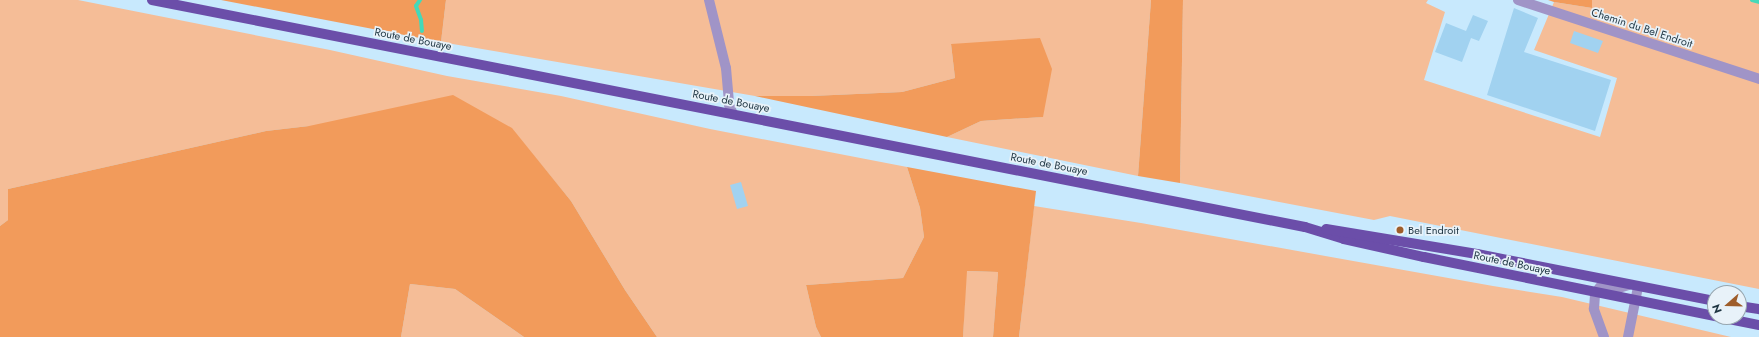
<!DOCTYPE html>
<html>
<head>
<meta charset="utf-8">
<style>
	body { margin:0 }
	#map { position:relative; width:1759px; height:337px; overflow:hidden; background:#c8e9fd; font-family:Jost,sans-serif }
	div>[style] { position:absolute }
	.green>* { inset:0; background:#f5bd97 }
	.forest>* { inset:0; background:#f29b5b }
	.stream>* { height:4px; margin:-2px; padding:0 2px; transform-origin:2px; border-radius:2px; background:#44d9b9 }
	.building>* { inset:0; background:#a1d2f0 }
	.minor>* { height:10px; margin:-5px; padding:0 5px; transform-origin:5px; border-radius:5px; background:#a094c7 }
	.major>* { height:10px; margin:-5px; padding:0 5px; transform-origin:5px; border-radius:5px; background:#6b4ea9 }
	.dots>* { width:11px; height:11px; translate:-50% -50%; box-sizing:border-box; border:2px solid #e8f2f9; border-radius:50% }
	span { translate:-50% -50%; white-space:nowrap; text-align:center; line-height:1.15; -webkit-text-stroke:3.5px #e8f2f9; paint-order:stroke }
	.street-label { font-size:11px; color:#1d3441 }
	.poi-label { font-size:11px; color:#1d3441 }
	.left { translate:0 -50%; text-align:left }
	.north { position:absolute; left:1707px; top:285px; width:40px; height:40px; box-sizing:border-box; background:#e8f2f9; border:1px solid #97a6af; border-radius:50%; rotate:250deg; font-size:11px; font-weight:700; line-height:16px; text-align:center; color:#1d3441 }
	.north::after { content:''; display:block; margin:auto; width:14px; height:18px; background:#9e5d2a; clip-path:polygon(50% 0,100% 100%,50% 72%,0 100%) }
</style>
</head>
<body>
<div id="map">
	<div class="green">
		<div style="clip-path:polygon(0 0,78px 0,330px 50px,447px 76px,561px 96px,710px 129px,907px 167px,920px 208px,924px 237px,903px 278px,806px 285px,816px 327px,821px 337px,657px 337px,625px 290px,571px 201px,512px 129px,309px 126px,266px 131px,8px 189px,8px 220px,0 226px)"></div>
		<div style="clip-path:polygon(446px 0,1151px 0,1138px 176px,947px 137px,981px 121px,1042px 117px,951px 44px,955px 78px,902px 92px,811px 96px,755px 96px,441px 42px)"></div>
		<div style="clip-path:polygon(1183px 0,1428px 0,1426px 3px,1445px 12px,1424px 80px,1600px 137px,1617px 78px,1534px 50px,1554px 2px,1592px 8px,1592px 0,1759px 0,1759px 289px,1390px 216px,1374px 220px,1180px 183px)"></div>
		<div style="clip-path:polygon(1034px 206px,1141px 223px,1493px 286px,1562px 297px,1731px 337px,1019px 337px)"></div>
		<div style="clip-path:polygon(966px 271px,998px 272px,993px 337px,963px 337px)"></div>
		<div style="clip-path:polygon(410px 284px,455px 289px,524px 337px,401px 337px)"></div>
	</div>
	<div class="forest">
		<div style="clip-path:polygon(221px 0,446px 0,441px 42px)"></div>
		<div style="clip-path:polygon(1151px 0,1183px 0,1180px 183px,1138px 176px)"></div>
		<div style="clip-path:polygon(1548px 0,1592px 0,1592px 8px,1554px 2px)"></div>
		<div style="clip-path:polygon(1040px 38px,1052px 69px,1043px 117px,981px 121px,947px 137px,755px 96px,811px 96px,902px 92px,955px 78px,951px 44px)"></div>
		<div style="clip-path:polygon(453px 95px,512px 128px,571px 201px,625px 290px,657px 337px,524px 337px,455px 289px,410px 284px,401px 337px,0 337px,0 226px,8px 220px,8px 189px,266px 131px,309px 126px)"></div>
		<div style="clip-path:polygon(907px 167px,1036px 191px,1019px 337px,993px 337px,998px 272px,967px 271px,963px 337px,821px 337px,816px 327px,806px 285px,903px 278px,924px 237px,920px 208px)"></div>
	</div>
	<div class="stream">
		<div style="left:420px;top:0;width:7px;rotate:124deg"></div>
		<div style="left:416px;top:6px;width:15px;rotate:70deg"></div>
		<div style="left:421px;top:20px;width:11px;rotate:85deg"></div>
		<div style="left:1752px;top:0;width:7px;rotate:16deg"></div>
	</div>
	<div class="building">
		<div style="clip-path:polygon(1514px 8px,1538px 18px,1524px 52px,1611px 80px,1595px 131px,1487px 95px)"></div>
		<div style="clip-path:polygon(1473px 15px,1488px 21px,1479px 41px,1471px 38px,1462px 62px,1435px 52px,1446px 23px,1466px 31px)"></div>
		<div style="clip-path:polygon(1574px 31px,1603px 41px,1598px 53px,1570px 43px)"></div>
		<div style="clip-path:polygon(741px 182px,748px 206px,737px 209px,730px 185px)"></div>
	</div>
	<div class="minor">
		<div style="left:709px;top:0;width:70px;rotate:76deg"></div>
		<div style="left:726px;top:68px;width:37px;rotate:85deg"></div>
		<div style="left:729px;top:105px;width:10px;rotate:66deg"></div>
		<div style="left:1518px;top:0;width:254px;rotate:18.1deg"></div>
		<div style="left:1604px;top:337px;width:30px;rotate:-110deg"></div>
		<div style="left:1594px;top:309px;width:16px;rotate:-86deg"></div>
		<div style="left:1595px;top:293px;width:8px;rotate:-50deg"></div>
		<div style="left:1600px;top:287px;width:19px;rotate:3deg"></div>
		<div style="left:1619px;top:288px;width:10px;rotate:-17deg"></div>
		<div style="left:1628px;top:337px;width:51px;rotate:-78.7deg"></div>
	</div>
	<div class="major">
		<div style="left:152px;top:0;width:1175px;rotate:11.14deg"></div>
		<div style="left:1305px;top:227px;width:41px;rotate:17.1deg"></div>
		<div style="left:1344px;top:239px;width:82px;rotate:12.7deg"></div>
		<div style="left:1424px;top:257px;width:297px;rotate:11.5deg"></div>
		<div style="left:1326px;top:229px;width:153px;rotate:9.4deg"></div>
		<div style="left:1477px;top:254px;width:243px;rotate:11.2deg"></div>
		<div style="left:1739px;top:306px;width:20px;rotate:9deg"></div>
		<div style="left:1719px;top:317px;width:41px;rotate:11.3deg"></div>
	</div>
	<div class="dots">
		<div style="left:1400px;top:230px;background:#9e5d2a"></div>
	</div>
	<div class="street-label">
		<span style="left:1642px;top:28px;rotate:18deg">Chemin du Bel Endroit</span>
		<span style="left:413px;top:39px;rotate:11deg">Route de Bouaye</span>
		<span style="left:731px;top:101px;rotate:11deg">Route de Bouaye</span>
		<span style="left:1049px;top:164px;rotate:11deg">Route de Bouaye</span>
		<span style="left:1512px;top:263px;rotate:12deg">Route de Bouaye</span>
	</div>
	<div class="poi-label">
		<span class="left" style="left:1408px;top:230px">Bel Endroit</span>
	</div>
	<div class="north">N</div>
</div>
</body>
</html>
